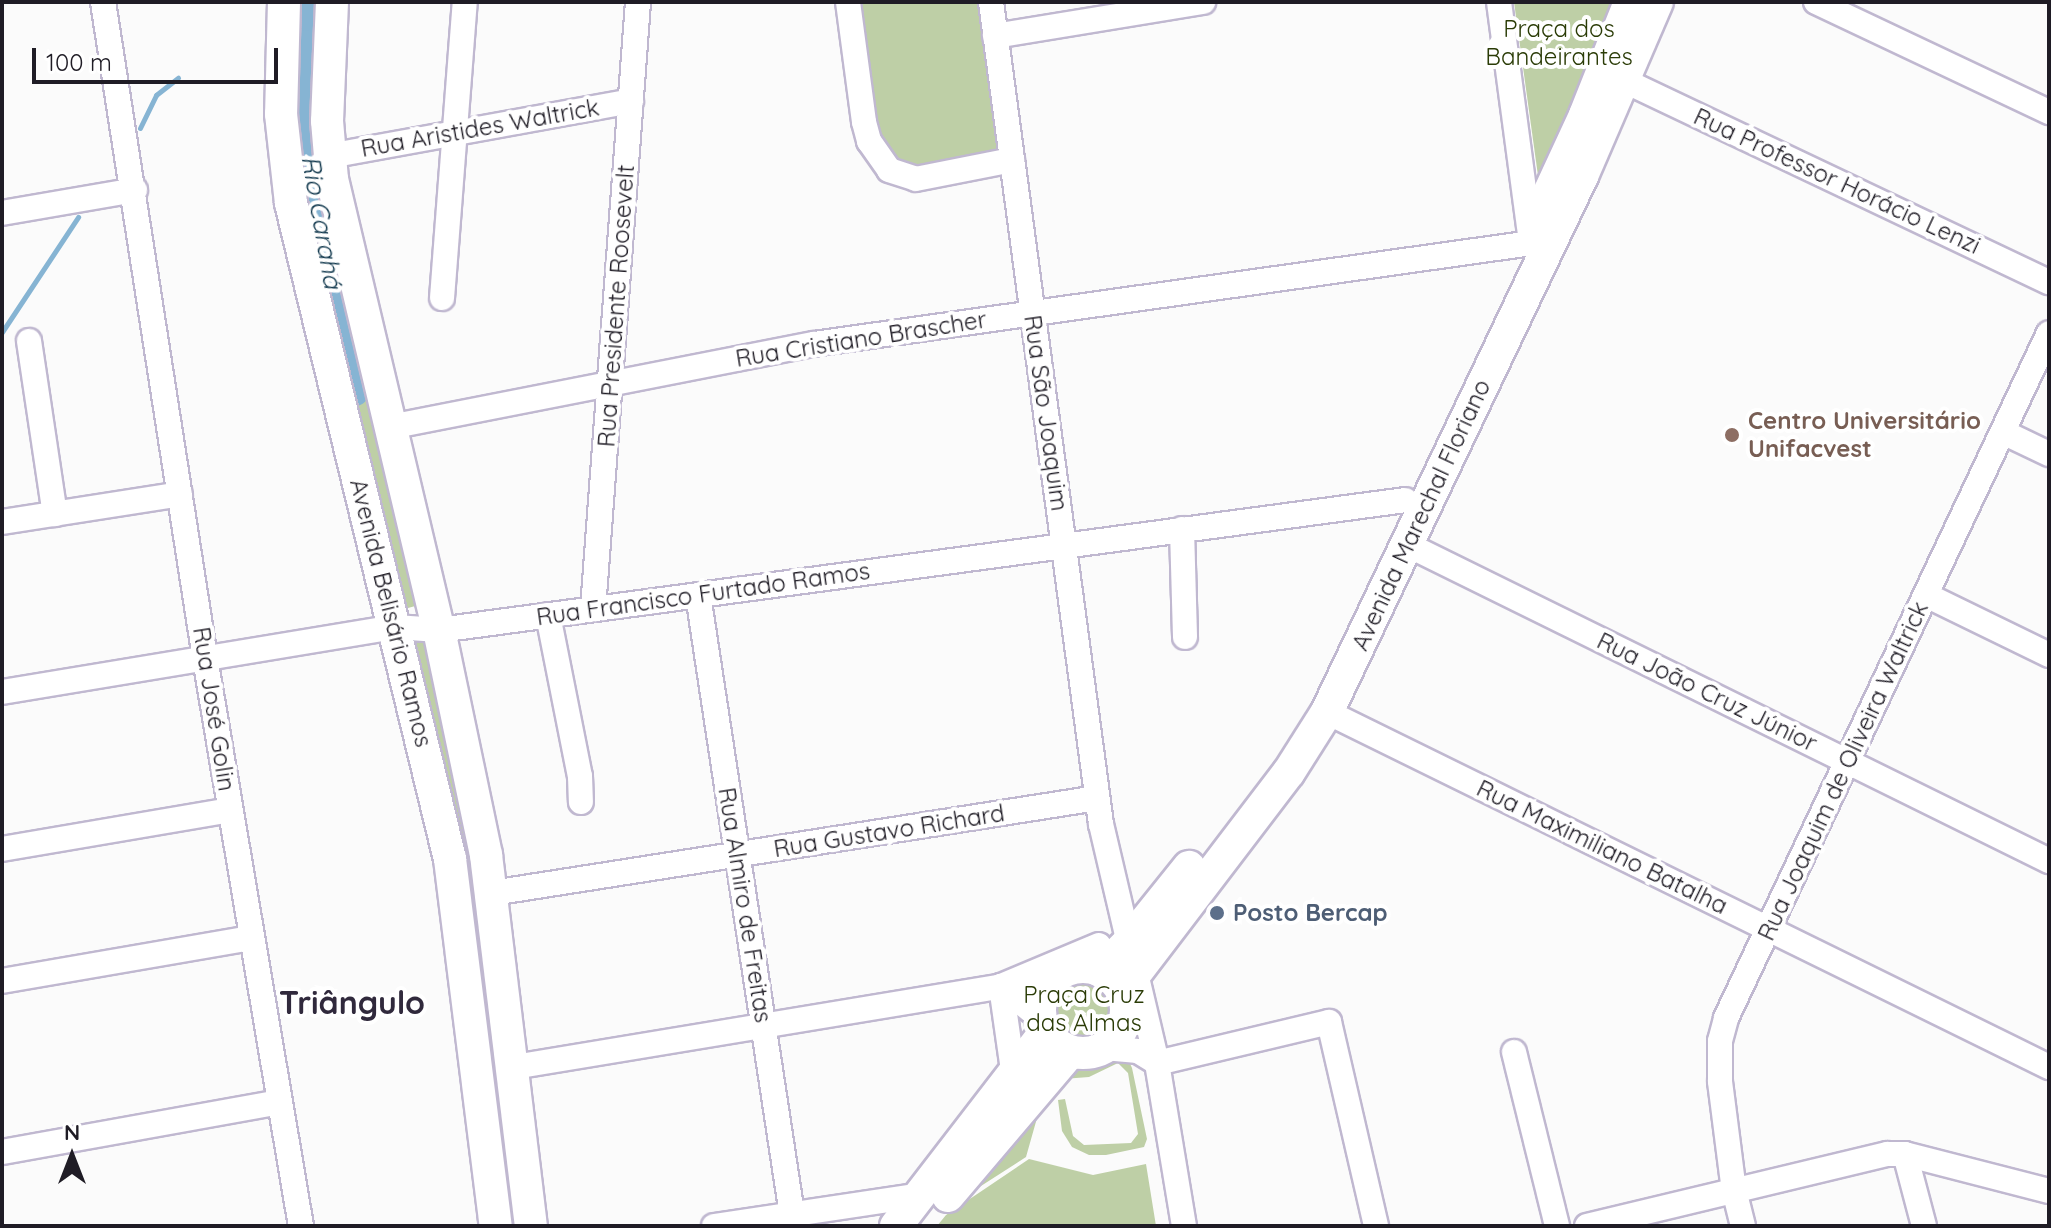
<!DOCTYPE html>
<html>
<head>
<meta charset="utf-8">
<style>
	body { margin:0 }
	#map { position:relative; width:2051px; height:1228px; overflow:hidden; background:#fbfbfb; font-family:Quicksand,sans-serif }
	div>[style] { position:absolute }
	.green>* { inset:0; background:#becfa6 }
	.round { border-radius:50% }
	.stream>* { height:5px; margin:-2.5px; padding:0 2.5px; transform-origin:2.5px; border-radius:2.5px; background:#86b4d3 }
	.river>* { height:30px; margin:-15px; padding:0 15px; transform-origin:15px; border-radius:15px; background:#86b4d3 }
	.roads { filter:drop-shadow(2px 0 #c0b8d0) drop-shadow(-2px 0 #c0b8d0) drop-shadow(0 2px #c0b8d0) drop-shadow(0 -2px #c0b8d0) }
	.minor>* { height:24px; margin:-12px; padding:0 12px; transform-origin:12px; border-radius:12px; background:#fff }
	.major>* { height:32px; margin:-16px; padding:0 16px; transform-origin:16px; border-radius:16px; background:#fff }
	.major>.ring { margin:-16px; padding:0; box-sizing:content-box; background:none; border:32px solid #fff; border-radius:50% }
	.dots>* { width:22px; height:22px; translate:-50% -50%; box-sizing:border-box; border:4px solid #fff; border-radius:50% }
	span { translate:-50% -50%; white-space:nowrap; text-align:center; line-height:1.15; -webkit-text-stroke:8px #fff; paint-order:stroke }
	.park-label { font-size:24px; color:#2b3c07 }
	.street-label { font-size:24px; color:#1f1c25 }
	.education-label { font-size:24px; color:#785e54; font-weight:700 }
	.left { translate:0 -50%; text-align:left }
	.service-label { font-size:24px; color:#4e5e75; font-weight:700 }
	.water-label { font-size:26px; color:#12394e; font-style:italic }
	.district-label { font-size:32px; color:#30293c; font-weight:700 }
	.frame { position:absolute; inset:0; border:4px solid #1f1c25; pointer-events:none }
	.north { position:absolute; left:32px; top:1116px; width:80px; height:80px; -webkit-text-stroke:6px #fff; paint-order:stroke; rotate:0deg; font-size:22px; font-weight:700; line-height:32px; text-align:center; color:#1f1c25 }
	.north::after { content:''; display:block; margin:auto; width:28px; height:36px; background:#1f1c25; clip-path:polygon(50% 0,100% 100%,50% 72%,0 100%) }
	.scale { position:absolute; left:32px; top:48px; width:246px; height:36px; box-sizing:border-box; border:4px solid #1f1c25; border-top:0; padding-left:10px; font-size:24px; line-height:28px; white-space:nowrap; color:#1f1c25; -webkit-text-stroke:6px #fff; paint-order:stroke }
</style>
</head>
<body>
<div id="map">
	<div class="green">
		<div style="clip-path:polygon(291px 2px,319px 2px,317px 72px,419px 605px,408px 608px,405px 604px,300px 215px)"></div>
		<div style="clip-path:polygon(858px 2px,981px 2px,1001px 154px,930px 172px,904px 167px,885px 148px,875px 123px)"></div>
		<div style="clip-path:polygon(1514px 2px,1618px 2px,1539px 183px)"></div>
		<div style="clip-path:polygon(431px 633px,490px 907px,524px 1226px,514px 1226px,483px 946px,474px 897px,413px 634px)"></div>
		<div class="round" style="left:1053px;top:978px;width:62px;height:62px"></div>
		<div style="clip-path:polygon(1114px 1055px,1127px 1057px,1132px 1068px,1147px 1139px,1144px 1147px,1106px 1155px,1089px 1155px,1072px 1147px,1062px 1131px,1058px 1100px,1065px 1099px,1073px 1136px,1084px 1145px,1131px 1143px,1138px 1134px,1128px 1073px,1118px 1063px,1089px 1077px,1063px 1079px,1039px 1111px,1026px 1157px,945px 1209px,1067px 1072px,1094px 1068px)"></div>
		<div style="clip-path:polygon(1029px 1159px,1093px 1175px,1146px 1164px,1156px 1226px,937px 1226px,946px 1215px)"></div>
	</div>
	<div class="stream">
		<div style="left:140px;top:128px;width:37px;rotate:-64deg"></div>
		<div style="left:156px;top:95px;width:28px;rotate:-38deg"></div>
		<div style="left:2px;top:332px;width:138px;rotate:-56.5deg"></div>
	</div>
	<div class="river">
		<div style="left:308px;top:2px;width:43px;rotate:94deg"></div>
		<div style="left:305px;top:45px;width:123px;rotate:88.6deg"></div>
		<div style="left:308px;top:168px;width:228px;rotate:78.3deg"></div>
	</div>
	<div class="roads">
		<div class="minor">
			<div style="left:103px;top:2px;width:664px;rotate:81.16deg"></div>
			<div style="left:205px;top:658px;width:576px;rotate:80.41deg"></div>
			<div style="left:848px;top:2px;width:121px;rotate:82.4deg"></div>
			<div style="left:864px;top:122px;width:20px;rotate:75deg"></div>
			<div style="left:869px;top:141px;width:35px;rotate:55deg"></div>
			<div style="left:889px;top:170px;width:28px;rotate:18deg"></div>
			<div style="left:916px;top:179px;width:98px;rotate:-11.2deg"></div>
			<div style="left:991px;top:2px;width:829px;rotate:82.38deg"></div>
			<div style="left:1101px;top:824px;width:245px;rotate:76.8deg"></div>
			<div style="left:1157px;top:1063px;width:165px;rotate:80.6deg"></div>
			<div style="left:1499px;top:2px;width:235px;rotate:82.4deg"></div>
			<div style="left:1816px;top:2px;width:258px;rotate:25.3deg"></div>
			<div style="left:995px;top:36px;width:211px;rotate:-9.3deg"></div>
			<div style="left:1625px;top:81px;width:469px;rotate:25.4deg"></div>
			<div style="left:329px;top:156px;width:307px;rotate:-10.3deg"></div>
			<div style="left:2px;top:213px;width:135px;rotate:-9.8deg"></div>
			<div style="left:442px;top:298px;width:297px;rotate:-85.6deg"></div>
			<div style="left:29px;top:341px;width:175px;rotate:81.5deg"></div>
			<div style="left:390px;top:427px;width:432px;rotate:-11.1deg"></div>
			<div style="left:814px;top:344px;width:718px;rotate:-8.01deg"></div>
			<div style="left:2003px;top:432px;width:51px;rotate:25.6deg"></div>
			<div style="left:2px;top:522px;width:180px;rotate:-8.9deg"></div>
			<div style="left:1182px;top:529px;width:108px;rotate:88.4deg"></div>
			<div style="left:1408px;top:545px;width:715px;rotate:26.24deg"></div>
			<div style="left:698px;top:595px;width:626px;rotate:81.37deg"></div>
			<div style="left:1926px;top:595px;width:137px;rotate:26deg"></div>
			<div style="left:593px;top:609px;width:609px;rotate:-85.76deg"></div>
			<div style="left:548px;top:615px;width:164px;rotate:78.8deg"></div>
			<div style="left:580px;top:776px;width:26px;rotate:88deg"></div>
			<div style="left:2px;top:692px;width:398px;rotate:-9.4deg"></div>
			<div style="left:395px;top:627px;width:44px;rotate:3.9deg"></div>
			<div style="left:439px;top:630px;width:975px;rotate:-7.66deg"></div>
			<div style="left:1327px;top:712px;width:805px;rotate:26.18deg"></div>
			<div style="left:2px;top:849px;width:231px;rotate:-9.7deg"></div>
			<div style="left:492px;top:893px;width:612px;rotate:-8.92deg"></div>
			<div style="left:2px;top:981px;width:253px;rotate:-9.8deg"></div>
			<div style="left:1001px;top:986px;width:92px;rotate:81.9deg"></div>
			<div style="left:1001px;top:986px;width:52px;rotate:39.5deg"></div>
			<div style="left:1104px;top:1048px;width:34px;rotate:5deg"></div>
			<div style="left:1138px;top:1051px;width:22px;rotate:32deg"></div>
			<div style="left:1514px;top:1052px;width:179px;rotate:76.1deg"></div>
			<div style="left:1157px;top:1063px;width:177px;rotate:-13.4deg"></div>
			<div style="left:1329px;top:1022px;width:209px;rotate:77deg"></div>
			<div style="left:514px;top:1067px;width:494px;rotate:-9.4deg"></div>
			<div style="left:1001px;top:986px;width:106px;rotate:-22.7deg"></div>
			<div style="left:2px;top:1152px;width:281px;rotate:-10.2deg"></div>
			<div style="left:1905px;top:1154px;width:74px;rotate:75.2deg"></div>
			<div style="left:714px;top:1226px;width:209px;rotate:-8.5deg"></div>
			<div style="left:1587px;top:1226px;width:309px;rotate:-13.5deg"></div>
			<div style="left:1887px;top:1154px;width:18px"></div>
			<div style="left:1905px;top:1154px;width:149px;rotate:14.4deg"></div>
			<div style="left:1743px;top:1226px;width:36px;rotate:-104deg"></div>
			<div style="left:1734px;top:1191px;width:111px;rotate:-97.3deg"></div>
			<div style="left:1720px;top:1081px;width:40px;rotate:-90deg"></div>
			<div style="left:1720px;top:1041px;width:24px;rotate:-75deg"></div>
			<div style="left:1726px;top:1018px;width:757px;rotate:-64.75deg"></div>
		</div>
		<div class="major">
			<div style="left:284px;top:2px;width:112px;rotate:91.5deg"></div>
			<div style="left:281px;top:114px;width:90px;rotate:83.6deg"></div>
			<div style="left:291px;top:203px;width:675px;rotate:76.38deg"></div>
			<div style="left:450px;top:859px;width:370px;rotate:82.9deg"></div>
			<div style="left:332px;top:2px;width:119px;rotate:92.4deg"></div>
			<div style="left:327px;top:121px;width:58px;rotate:85.1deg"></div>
			<div style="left:332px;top:179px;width:464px;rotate:76.7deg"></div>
			<div style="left:439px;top:630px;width:230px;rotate:78.2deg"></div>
			<div style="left:486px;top:855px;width:374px;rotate:83.1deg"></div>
			<div style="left:1537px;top:219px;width:115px;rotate:-65.2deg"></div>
			<div style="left:1585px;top:115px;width:122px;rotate:-68.3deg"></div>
			<div class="ring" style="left:1040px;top:967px;width:54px;height:54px"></div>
			<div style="left:1100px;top:971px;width:38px;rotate:-45deg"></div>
			<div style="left:1127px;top:944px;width:99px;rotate:-51.2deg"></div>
			<div style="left:1122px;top:991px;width:275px;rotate:-52.7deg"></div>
			<div style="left:1289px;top:772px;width:71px;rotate:-57.7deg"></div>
			<div style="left:1327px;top:712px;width:594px;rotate:-64.56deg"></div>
			<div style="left:1582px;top:176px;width:189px;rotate:-66.7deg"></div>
			<div style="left:948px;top:1196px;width:189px;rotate:-49.7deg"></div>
			<div style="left:896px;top:1226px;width:246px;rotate:-52.4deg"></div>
		</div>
	</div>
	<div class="dots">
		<div style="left:1732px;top:435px;background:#8d6e63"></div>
		<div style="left:1217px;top:913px;background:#5c6f8a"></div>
	</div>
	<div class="park-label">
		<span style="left:1559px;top:43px">Praça dos<br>Bandeirantes</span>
		<span style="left:1084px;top:1009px">Praça Cruz<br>das Almas</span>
	</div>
	<div class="street-label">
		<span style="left:480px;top:128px;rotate:-10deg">Rua Aristides Waltrick</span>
		<span style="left:1837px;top:181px;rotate:25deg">Rua Professor Horácio Lenzi</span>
		<span style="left:616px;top:306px;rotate:-86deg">Rua Presidente Roosevelt</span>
		<span style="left:861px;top:339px;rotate:-9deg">Rua Cristiano Brascher</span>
		<span style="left:1046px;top:413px;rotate:82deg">Rua São Joaquim</span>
		<span style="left:1421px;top:515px;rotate:-65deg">Avenida Marechal Floriano</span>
		<span style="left:703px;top:594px;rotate:-8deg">Rua Francisco Furtado Ramos</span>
		<span style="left:391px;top:613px;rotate:76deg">Avenida Belisário Ramos</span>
		<span style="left:1707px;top:692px;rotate:26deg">Rua João Cruz Júnior</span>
		<span style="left:214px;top:709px;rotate:81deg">Rua José Golin</span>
		<span style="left:1843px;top:771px;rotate:-65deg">Rua Joaquim de Oliveira Waltrick</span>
		<span style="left:889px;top:831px;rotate:-9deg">Rua Gustavo Richard</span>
		<span style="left:1602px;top:847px;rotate:26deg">Rua Maximiliano Batalha</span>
		<span style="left:745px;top:905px;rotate:81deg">Rua Almiro de Freitas</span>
	</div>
	<div class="education-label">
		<span class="left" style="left:1748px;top:435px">Centro Universitário<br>Unifacvest</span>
	</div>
	<div class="service-label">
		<span class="left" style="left:1233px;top:913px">Posto Bercap</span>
	</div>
	<div class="water-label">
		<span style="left:322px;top:222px;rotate:80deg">Rio Carahá</span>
	</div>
	<div class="district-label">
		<span style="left:352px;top:1002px">Triângulo</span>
	</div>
	<div class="frame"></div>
	<div class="north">N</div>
	<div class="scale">100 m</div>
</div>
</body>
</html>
